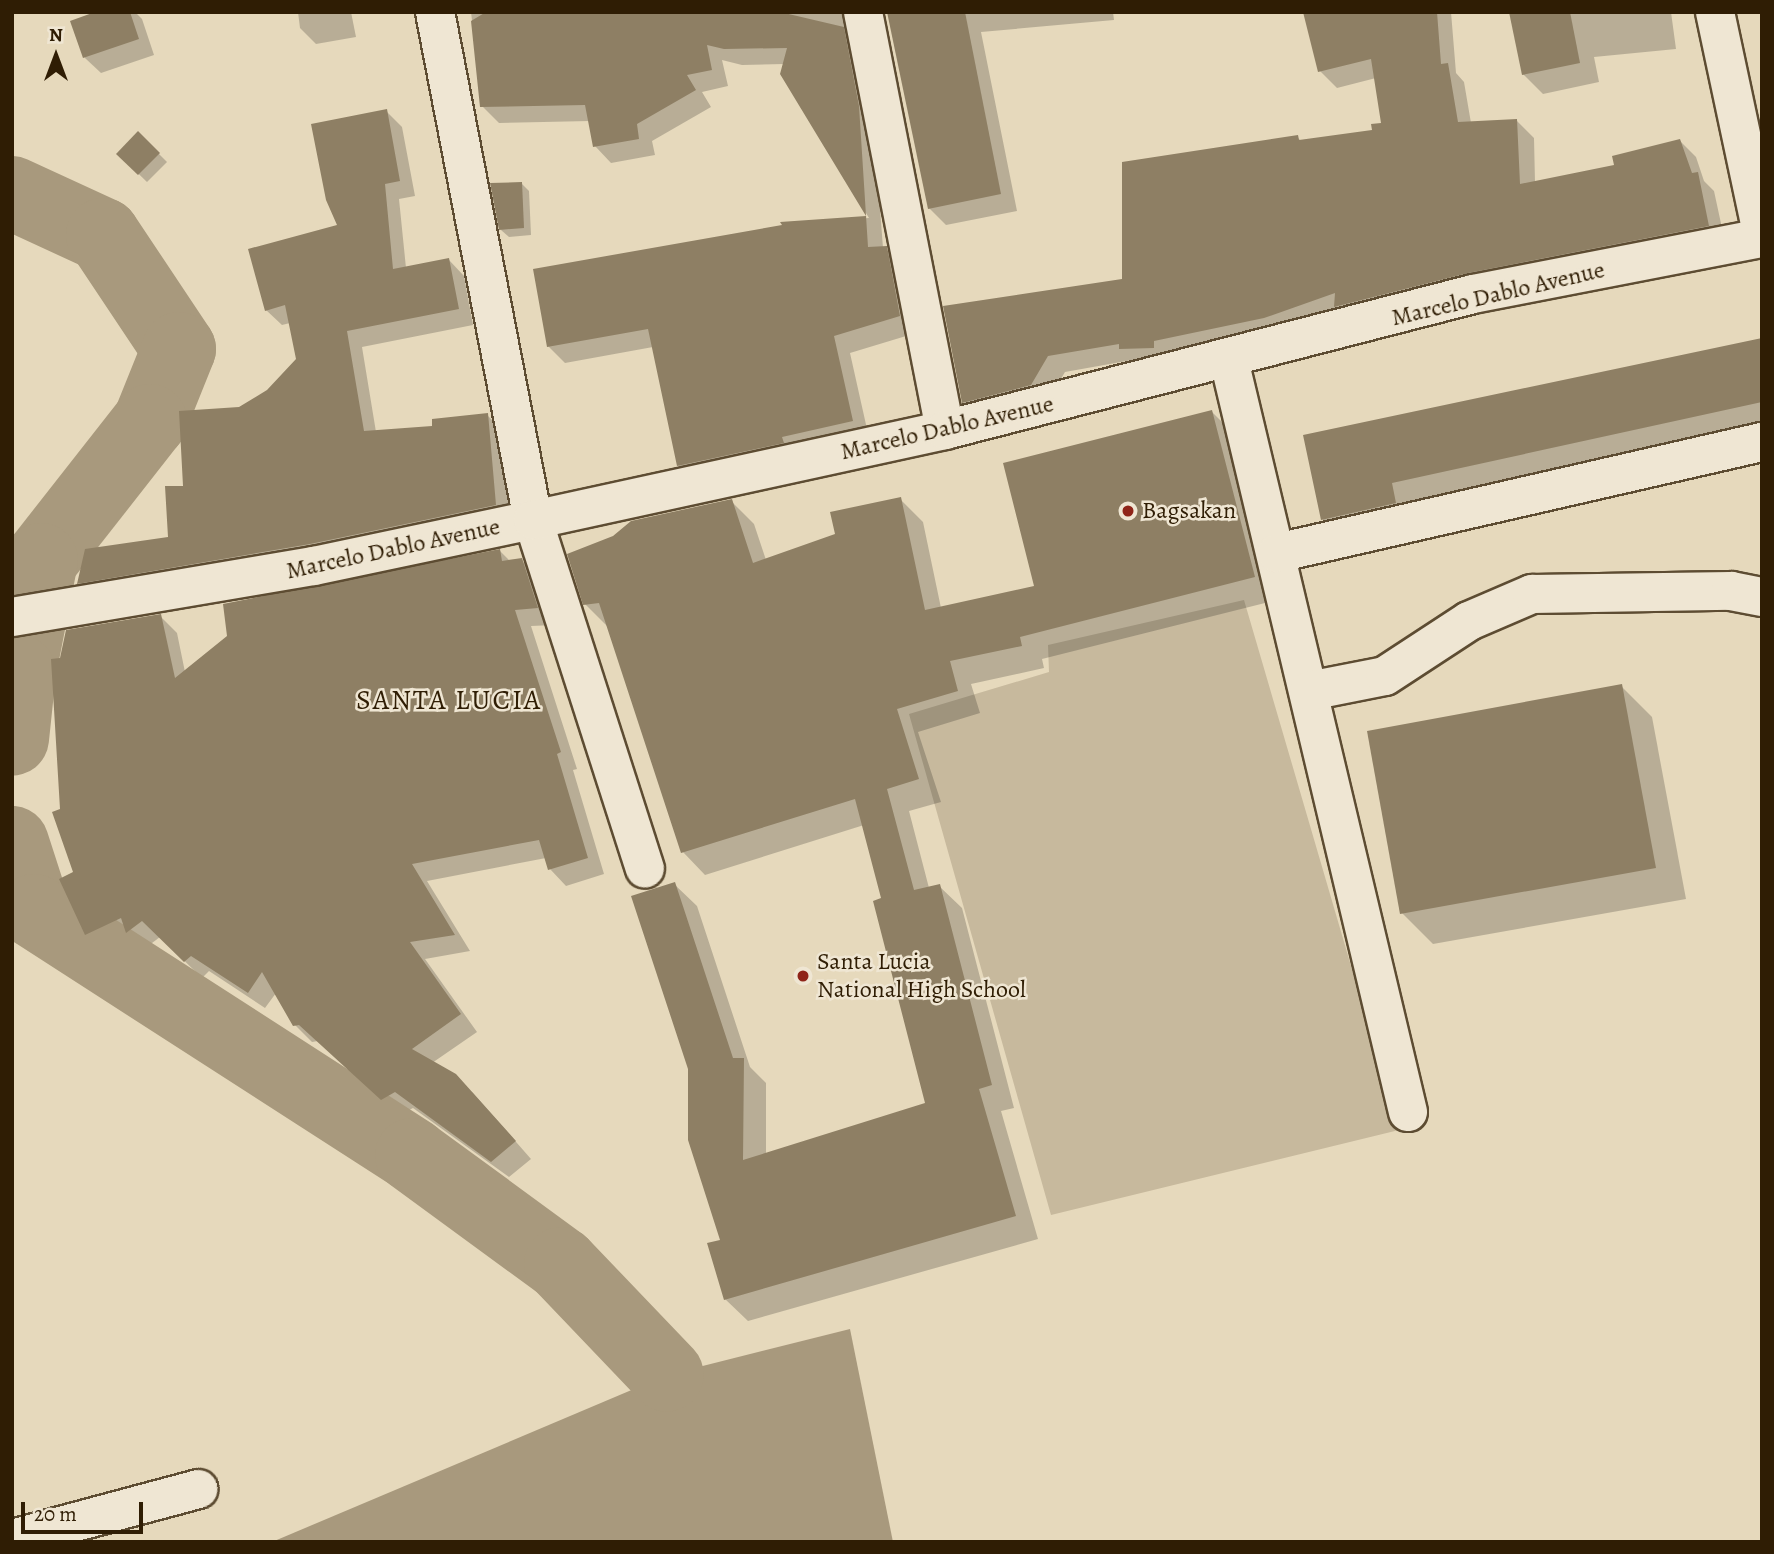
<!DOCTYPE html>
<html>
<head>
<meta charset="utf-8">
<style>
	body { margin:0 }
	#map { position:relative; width:1774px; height:1554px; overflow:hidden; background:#e6d9bc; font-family:Alegreya,serif }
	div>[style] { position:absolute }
	.green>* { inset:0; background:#c7b99d }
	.water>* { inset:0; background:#a8997d }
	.shadow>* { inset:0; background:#0003 }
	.river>* { height:74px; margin:-37px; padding:0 37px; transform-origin:37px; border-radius:37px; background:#a8997d }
	.building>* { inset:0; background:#8e7f64 }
	.roads { filter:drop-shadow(2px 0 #5d4c32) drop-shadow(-2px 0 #5d4c32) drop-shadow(0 2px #5d4c32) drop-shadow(0 -2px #5d4c32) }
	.minor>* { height:38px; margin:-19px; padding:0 19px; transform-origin:19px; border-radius:19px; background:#efe6d3 }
	.dots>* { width:19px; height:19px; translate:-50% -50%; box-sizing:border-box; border:4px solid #efe6d3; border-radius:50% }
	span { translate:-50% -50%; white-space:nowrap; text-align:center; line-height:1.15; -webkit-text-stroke:5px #efe6d3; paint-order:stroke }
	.street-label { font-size:24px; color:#2f1d04 }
	.poi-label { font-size:24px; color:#2f1d04 }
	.left { translate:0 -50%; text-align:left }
	.quarter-label { font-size:28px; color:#2f1d04; letter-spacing:2px }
	.frame { position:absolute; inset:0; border:14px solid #2f1d04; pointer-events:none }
	.north { position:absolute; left:21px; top:21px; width:70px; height:70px; -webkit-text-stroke:5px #efe6d3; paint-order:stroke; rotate:0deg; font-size:19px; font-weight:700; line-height:28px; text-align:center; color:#2f1d04 }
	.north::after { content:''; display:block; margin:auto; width:24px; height:32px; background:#2f1d04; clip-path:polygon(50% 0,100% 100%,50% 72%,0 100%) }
	.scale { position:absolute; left:21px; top:1502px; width:122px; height:32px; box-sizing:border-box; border:4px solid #2f1d04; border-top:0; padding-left:9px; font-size:21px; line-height:24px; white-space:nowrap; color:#2f1d04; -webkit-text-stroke:5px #efe6d3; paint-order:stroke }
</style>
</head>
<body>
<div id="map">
	<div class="green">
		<div style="clip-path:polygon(1244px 600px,1399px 1130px,1051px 1215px,909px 714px,1049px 672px,1048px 645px)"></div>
	</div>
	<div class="water">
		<div style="clip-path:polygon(850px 1329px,893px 1542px,272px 1542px,667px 1375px)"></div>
	</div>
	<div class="shadow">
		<div style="clip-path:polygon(101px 12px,135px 12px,142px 19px,154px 55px,101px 73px,85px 58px,72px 22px)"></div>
		<div style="clip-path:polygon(298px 12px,351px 12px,356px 37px,316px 44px,300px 28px)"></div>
		<div style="clip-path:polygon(471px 12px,865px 12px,883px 248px,903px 265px,916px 333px,850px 353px,869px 438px,695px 482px,678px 465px,653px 347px,565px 363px,548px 346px,785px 226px,783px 223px,869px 218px,782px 73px,784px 64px,742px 65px,722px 60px,728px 86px,702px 92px,711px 107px,652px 141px,655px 155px,611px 163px,595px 146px,590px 121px,499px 123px,482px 106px)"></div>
		<div style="clip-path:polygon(889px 12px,1113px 12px,1114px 20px,981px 32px,1017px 211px,946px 225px,929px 208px)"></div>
		<div style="clip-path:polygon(1305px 12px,1451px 12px,1456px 73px,1464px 82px,1471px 123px,1517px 121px,1534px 138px,1535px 182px,1616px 167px,1680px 141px,1696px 157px,1704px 181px,1714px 191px,1725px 242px,1137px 365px,1132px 360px,1065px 372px,1047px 402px,980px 419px,964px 402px,1123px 281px,1297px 137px,1302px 142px,1374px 131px,1383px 124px,1376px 78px,1337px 88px,1320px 71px)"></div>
		<div style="clip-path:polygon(1510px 12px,1671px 12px,1676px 49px,1594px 57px,1599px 82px,1543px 94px,1523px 74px)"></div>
		<div style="clip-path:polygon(386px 111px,402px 127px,415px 196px,399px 199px,406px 268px,449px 260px,464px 276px,473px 325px,362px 347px,376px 432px,434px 427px,487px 415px,503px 431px,511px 521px,94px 599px,79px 583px,170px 539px,185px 488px,240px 409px,268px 392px,298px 360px,290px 323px,282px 325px,266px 310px,340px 227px)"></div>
		<div style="clip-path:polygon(138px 133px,167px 162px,147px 182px,118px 154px)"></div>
		<div style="clip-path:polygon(521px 183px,529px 191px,531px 235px,509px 237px,501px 230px)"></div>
		<div style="clip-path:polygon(1762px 340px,1762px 437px,1352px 549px,1323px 520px,1305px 436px)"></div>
		<div style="clip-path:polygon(1212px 412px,1235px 435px,1277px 600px,1042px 659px,1044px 668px,971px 684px,980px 713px,918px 732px,941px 802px,909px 811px,929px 888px,939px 886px,962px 908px,1014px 1108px,1001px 1111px,1038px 1239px,748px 1321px,725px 1299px,722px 1241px,690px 1068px,674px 884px,697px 906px,750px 1067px,766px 1083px,766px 1155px,927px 1104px,883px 900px,864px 825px,705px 875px,683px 852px,608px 627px,585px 604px,731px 501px,754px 524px,766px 560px,837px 535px,900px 499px,923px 522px,941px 608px,1037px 587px)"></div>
		<div style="clip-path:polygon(500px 551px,510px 561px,521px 560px,538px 577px,554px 625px,531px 626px,577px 769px,573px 770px,604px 874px,566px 886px,550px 869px,546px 858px,427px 881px,470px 951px,425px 959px,477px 1032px,432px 1063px,473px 1093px,531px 1159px,509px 1177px,413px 1108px,399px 1115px,318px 1041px,312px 1042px,295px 1025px,276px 993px,265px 1008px,209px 971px,202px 978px,160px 937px,144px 949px,132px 937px,103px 950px,87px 934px,62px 810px,61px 660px,160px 616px,177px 633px,185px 672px)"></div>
		<div style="clip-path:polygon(1621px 686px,1652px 717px,1686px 899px,1433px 944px,1402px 913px)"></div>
	</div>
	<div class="river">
		<div style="left:12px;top:193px;width:100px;rotate:24.8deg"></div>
		<div style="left:103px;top:235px;width:137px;rotate:56.3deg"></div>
		<div style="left:179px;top:349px;width:78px;rotate:111.9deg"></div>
		<div style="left:150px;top:421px;width:177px;rotate:128.1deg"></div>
		<div style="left:41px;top:560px;width:114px;rotate:101.1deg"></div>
		<div style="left:19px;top:672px;width:67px;rotate:96deg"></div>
		<div style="left:12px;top:843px;width:71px;rotate:72.1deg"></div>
		<div style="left:34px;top:911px;width:450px;rotate:32.8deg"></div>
		<div style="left:412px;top:1155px;width:185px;rotate:36.2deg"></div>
		<div style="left:561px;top:1264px;width:153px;rotate:46.3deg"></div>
	</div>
	<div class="building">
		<div style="clip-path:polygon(95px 12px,130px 12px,139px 39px,83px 58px,70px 21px)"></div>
		<div style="clip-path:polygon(486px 12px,780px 12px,844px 27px,859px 106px,868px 247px,887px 246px,900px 316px,834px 336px,853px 421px,782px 437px,784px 443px,677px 466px,648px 329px,547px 347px,533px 269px,782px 225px,780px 222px,866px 216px,780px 74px,787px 48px,724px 49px,707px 45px,712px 70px,687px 75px,696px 90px,637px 124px,639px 139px,593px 147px,585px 105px,480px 107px,471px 21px)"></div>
		<div style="clip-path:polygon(887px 12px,965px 12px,1001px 194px,928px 209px)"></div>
		<div style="clip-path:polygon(1303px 12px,1437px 12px,1441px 64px,1448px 63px,1458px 122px,1517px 119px,1520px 184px,1614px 165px,1612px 156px,1680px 139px,1692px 173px,1698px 172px,1709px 226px,1468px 273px,1334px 307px,1335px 293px,1264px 318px,1154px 341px,1154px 348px,1119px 349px,1119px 344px,1048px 356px,1031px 385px,962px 403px,943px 306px,1122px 279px,1122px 162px,1298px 135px,1299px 140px,1372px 130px,1371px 124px,1381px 123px,1371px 59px,1318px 72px)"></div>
		<div style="clip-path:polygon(1509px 12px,1570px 12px,1580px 63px,1522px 75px)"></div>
		<div style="clip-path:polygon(387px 109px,400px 181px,385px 184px,393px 269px,449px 258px,459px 309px,347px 331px,364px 431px,432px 426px,432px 419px,488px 413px,496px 505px,310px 544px,77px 584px,85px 549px,168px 537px,165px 486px,183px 486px,179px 411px,239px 407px,267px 390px,296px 359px,285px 305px,265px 311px,248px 249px,337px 225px,326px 200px,311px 124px)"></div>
		<div style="clip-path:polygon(138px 131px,160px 153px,138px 175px,116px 154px)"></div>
		<div style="clip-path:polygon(522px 182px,524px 228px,499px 230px,490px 183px)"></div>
		<div style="clip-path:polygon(1762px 338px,1762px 402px,1392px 483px,1396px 503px,1321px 520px,1303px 435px)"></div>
		<div style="clip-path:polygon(1212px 410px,1255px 577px,1020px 637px,1022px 646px,950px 661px,958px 691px,897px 709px,919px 779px,887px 789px,914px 890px,940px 884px,992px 1085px,979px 1089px,1016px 1216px,724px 1300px,707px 1243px,720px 1240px,688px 1140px,688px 1069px,631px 896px,675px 882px,733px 1058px,744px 1058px,743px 1160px,925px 1103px,873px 901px,881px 898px,855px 799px,681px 853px,599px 603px,583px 605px,567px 554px,613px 536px,631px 521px,732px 499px,753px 563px,835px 534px,830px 512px,901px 497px,925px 610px,1034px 586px,1003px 463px)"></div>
		<div style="clip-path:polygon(500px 549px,502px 561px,522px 558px,538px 608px,515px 610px,561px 752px,557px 754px,588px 858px,548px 870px,539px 840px,412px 864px,455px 935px,410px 942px,461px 1014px,412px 1049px,456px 1074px,516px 1141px,491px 1162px,395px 1092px,381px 1100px,299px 1025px,293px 1026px,262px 972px,248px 993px,191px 956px,184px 962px,142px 921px,126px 933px,121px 918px,85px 935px,59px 879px,73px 872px,52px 812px,60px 809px,51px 659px,60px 658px,66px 630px,161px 614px,175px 678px,227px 636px,223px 604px)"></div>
		<div style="clip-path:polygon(1622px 684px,1656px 868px,1400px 914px,1367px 731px)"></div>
	</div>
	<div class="roads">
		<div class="minor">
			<div style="left:435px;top:12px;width:517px;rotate:79.08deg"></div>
			<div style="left:533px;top:520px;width:366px;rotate:72.2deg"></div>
			<div style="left:863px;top:12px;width:426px;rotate:78.9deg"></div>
			<div style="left:1715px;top:12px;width:226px;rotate:78deg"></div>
			<div style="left:1229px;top:360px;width:773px;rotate:76.61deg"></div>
			<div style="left:1277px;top:553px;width:498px;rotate:-12.9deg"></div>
			<div style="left:12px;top:617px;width:306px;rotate:-9.6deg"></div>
			<div style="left:314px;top:566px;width:224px;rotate:-11.9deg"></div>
			<div style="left:533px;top:520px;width:422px;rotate:-12.3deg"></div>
			<div style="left:945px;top:430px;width:545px;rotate:-14.44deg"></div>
			<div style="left:1473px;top:294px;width:294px;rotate:-11deg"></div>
			<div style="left:1309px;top:691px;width:77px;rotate:-11.2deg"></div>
			<div style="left:1385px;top:676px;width:100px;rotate:-33.2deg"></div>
			<div style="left:1469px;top:621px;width:69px;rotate:-23.2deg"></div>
			<div style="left:1532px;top:594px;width:199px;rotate:-0.9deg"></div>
			<div style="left:1731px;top:591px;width:32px;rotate:11deg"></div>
			<div style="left:12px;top:1539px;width:193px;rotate:-15deg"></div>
		</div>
	</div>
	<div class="dots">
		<div style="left:1128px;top:511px;background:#8f2418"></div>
		<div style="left:803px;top:976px;background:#8f2418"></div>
	</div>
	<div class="street-label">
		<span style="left:1498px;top:294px;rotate:-13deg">Marcelo Dablo Avenue</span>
		<span style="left:947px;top:428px;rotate:-13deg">Marcelo Dablo Avenue</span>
		<span style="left:393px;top:549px;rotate:-12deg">Marcelo Dablo Avenue</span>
	</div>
	<div class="poi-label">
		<span class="left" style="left:1142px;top:511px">Bagsakan</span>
		<span class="left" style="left:817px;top:976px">Santa Lucia<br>National High School</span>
	</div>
	<div class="quarter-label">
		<span style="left:449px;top:700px">SANTA LUCIA</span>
	</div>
	<div class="frame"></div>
	<div class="north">N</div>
	<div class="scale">20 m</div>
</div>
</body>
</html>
